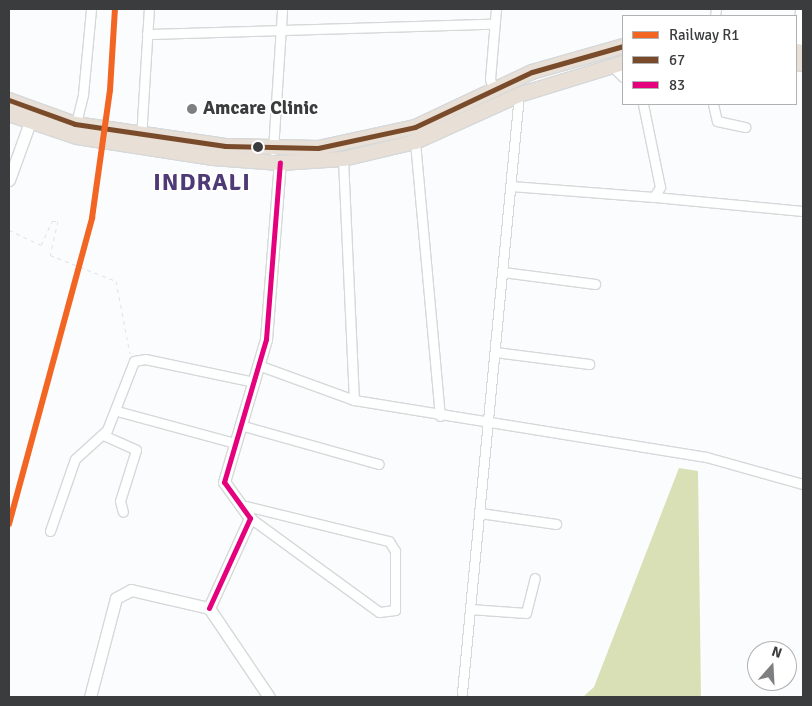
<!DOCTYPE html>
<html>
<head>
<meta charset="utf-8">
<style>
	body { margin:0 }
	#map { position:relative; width:812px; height:706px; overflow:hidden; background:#fafcfe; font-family:Signika,sans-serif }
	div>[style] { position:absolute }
	.forest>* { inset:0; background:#dae0b5 }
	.path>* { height:1px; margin-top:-0.5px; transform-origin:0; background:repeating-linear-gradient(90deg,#e3e3e4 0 4px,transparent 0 8px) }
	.roads { filter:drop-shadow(1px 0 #d6d8d9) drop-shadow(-1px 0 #d6d8d9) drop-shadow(0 1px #d6d8d9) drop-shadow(0 -1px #d6d8d9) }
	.minor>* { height:9px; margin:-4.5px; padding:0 4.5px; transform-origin:4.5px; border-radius:4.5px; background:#feffff }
	.tertiary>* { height:11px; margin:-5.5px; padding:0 5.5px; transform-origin:5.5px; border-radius:5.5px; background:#feffff }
	.trunk>* { height:14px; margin:-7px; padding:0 7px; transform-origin:7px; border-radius:7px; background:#e8dfd6 }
	.bus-1>* { height:5px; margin:-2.5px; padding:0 2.5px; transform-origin:2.5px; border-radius:2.5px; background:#7a4b2a }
	.bus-2>* { height:5px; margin:-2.5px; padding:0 2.5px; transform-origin:2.5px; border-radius:2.5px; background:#e5007d }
	.rail-1>* { height:6px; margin:-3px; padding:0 3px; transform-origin:3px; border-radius:3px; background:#f26522 }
	.dots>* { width:14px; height:14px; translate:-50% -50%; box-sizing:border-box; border:2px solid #fff; border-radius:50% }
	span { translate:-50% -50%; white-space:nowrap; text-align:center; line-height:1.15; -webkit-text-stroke:4px #fff; paint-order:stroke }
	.poi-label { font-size:19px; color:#3b3c3d; font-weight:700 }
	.left { translate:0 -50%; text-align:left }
	.district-label { font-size:24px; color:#4e3a76; font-weight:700; letter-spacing:1px }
	.frame { position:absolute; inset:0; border:10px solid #3b3c3d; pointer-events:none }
	.legend { position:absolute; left:622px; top:15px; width:175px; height:90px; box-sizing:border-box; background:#fff; border:1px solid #b1b1b1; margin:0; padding:6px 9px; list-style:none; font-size:15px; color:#3b3c3d }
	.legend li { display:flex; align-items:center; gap:10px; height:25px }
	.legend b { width:25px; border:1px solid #b1b1b1 }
	.north { position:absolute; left:747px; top:641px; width:50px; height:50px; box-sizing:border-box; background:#fff; border:1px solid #b1b1b1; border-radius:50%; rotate:19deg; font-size:14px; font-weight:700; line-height:20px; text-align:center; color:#3b3c3d }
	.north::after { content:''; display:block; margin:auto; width:18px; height:22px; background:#7e7f81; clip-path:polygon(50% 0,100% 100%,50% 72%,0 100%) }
</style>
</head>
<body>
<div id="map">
	<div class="forest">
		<div style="clip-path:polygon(679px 468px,698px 471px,701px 697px,583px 697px,594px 687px)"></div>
	</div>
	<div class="path">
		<div style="left:9px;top:230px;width:35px;rotate:25deg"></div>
		<div style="left:41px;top:245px;width:26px;rotate:-65deg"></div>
		<div style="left:52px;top:221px;width:6px"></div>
		<div style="left:58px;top:221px;width:35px;rotate:103deg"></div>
		<div style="left:50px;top:255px;width:71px;rotate:21.5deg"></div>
		<div style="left:116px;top:281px;width:74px;rotate:79.1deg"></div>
	</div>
	<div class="roads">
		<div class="minor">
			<div style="left:715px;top:16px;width:7px;rotate:-82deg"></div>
			<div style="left:147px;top:34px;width:347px;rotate:-1.7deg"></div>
			<div style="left:798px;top:51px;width:42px;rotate:-87.3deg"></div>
			<div style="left:611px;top:65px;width:17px;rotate:45deg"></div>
			<div style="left:494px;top:91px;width:13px;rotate:-108deg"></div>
			<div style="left:490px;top:79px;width:70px;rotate:-85.1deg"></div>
			<div style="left:713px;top:104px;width:17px;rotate:77deg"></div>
			<div style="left:717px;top:121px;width:29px;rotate:12deg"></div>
			<div style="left:75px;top:127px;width:34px;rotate:-76deg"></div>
			<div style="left:83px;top:94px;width:85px;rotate:-84.6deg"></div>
			<div style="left:141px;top:138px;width:129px;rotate:-86.5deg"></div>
			<div style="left:415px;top:142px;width:275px;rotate:84.8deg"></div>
			<div style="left:273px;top:150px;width:141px;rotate:-86.3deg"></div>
			<div style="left:343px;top:159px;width:241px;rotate:87.4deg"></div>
			<div style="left:511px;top:186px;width:143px;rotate:4.4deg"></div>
			<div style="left:654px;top:197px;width:12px;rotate:-59deg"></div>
			<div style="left:660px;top:187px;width:85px;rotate:-101.6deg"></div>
			<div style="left:654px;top:197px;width:150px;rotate:5.4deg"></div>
			<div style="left:503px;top:272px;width:93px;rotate:7.4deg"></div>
			<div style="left:495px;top:352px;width:95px;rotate:7.3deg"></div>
			<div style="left:258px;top:365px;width:102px;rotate:20deg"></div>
			<div style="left:354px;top:400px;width:357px;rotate:9.2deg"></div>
			<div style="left:706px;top:457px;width:101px;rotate:15.6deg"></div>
			<div style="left:117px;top:411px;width:122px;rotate:15.2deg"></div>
			<div style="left:240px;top:425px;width:144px;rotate:15.7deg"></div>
			<div style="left:103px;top:435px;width:36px;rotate:24deg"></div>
			<div style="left:136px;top:450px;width:53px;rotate:107.4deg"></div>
			<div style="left:120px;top:501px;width:11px;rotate:75deg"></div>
			<div style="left:246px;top:506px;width:147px;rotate:13.8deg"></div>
			<div style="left:389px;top:541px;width:12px;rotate:59deg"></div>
			<div style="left:395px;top:551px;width:59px;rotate:90deg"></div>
			<div style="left:395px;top:610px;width:16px;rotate:173deg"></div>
			<div style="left:379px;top:612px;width:160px;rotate:-143.9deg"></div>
			<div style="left:480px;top:513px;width:77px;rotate:8.2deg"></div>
			<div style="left:50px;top:531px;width:76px;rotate:-70.9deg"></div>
			<div style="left:75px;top:459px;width:43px;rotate:-42.2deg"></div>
			<div style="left:107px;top:430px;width:74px;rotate:-68.6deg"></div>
			<div style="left:134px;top:361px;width:11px;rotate:-10deg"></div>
			<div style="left:145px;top:359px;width:111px;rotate:11.9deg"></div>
			<div style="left:470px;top:609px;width:56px;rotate:4.1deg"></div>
			<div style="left:526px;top:613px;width:36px;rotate:-76deg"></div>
			<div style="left:462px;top:693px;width:601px;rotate:-84.56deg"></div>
		</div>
		<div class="tertiary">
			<div style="left:9px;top:180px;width:62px;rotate:-70.1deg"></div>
			<div style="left:209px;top:608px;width:99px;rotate:-65.5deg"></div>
			<div style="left:250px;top:518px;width:44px;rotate:-125.8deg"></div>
			<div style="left:224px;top:482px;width:149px;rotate:-73.6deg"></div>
			<div style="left:266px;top:339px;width:177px;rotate:-85.5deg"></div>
			<div style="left:90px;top:697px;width:102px;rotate:-75.3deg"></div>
			<div style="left:116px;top:598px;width:17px;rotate:-28deg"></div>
			<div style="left:131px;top:590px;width:80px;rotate:13deg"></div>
			<div style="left:209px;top:608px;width:107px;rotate:56deg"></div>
		</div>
		<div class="trunk">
			<div style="left:796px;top:51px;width:7px;rotate:8deg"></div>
			<div style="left:796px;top:63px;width:7px;rotate:8deg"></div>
			<div style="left:9px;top:100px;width:70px;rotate:20deg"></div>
			<div style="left:75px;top:124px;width:152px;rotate:8.3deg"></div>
			<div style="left:225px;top:146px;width:93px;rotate:1.2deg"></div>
			<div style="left:318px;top:148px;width:99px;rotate:-12.2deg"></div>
			<div style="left:415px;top:127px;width:129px;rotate:-25.2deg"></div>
			<div style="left:532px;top:72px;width:95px;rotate:-15.9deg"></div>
			<div style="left:9px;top:114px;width:72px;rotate:18.7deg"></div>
			<div style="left:77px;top:137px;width:138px;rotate:8.8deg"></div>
			<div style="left:213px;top:158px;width:67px;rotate:4.3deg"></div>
			<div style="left:280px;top:163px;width:63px;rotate:-3.6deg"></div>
			<div style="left:343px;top:159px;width:74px;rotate:-13.3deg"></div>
			<div style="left:415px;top:142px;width:114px;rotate:-24.3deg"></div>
			<div style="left:519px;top:95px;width:109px;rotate:-17.1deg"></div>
		</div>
	</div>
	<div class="bus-1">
		<div style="left:9px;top:100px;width:70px;rotate:20deg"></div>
		<div style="left:75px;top:124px;width:152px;rotate:8.3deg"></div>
		<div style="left:225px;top:146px;width:93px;rotate:1.2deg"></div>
		<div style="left:318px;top:148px;width:99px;rotate:-12.2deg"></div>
		<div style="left:415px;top:127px;width:129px;rotate:-25.2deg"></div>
		<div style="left:532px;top:72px;width:95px;rotate:-15.9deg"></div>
	</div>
	<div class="bus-2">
		<div style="left:209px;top:608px;width:99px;rotate:-65.5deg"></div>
		<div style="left:250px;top:518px;width:44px;rotate:-125.8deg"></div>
		<div style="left:224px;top:482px;width:149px;rotate:-73.6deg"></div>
		<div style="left:266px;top:339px;width:177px;rotate:-85.5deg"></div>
	</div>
	<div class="rail-1">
		<div style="left:9px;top:524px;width:317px;rotate:-74.8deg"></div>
		<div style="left:92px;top:218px;width:129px;rotate:-82deg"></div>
		<div style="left:110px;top:90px;width:81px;rotate:-86.5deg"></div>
	</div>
	<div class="dots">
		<div style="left:192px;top:109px;background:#7e7f81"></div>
		<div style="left:258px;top:147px;background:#3b3c3d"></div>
	</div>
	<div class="poi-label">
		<span class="left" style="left:203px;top:109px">Amcare Clinic</span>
	</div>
	<div class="district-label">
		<span style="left:202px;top:183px">INDRALI</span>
	</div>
	<div class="frame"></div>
	<ul class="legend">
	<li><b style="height:6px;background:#f26522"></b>Railway R1</li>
	<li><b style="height:6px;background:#7a4b2a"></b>67</li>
	<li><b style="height:6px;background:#e5007d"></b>83</li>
	</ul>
	<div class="north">N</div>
</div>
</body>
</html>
